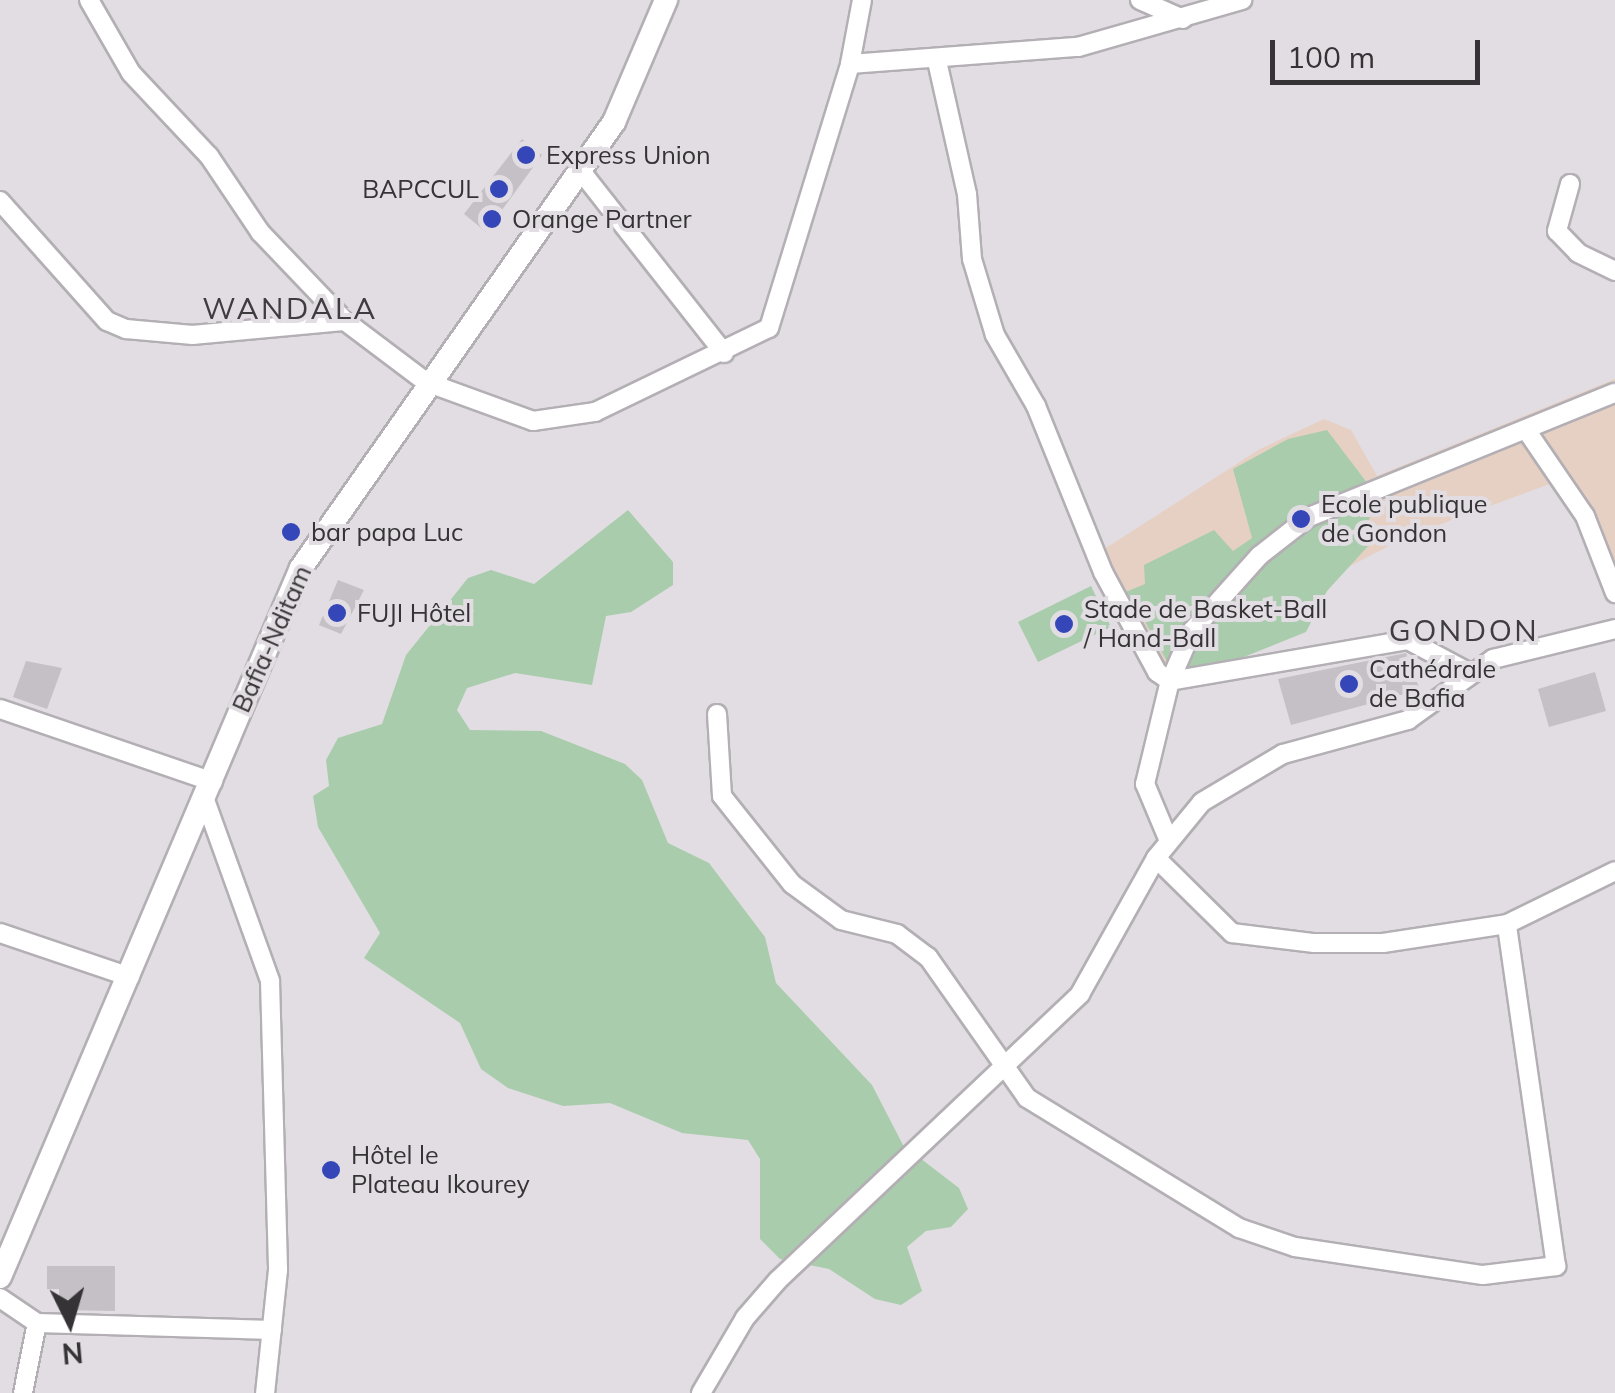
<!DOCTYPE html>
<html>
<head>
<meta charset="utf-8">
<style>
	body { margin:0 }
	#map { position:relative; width:1615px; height:1393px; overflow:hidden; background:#e1dde2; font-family:Mulish,sans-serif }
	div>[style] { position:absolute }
	.education>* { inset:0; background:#e6d0c3 }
	.green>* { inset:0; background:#a9cdac }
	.building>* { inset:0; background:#c4c0c5 }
	.roads { filter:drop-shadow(2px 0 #b3afb4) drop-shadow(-2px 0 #b3afb4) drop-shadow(0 2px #b3afb4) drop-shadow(0 -2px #b3afb4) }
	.minor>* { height:18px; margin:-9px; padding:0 9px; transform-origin:9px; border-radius:9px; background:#fff }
	.major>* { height:22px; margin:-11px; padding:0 11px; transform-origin:11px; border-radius:11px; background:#fff }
	.dots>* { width:28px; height:28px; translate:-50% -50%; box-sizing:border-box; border:5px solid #e1dde2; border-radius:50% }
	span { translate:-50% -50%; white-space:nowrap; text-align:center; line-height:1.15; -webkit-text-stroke:8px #e1dde2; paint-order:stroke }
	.poi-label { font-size:25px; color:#353335 }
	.left { translate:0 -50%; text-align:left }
	.right { translate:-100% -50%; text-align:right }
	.street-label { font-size:25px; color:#353335 }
	.quarter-label { font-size:30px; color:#3f3c40; letter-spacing:2.5px }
	.north { position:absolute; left:20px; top:1273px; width:100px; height:100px; -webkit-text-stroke:8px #e1dde2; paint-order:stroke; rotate:175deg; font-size:28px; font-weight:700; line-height:40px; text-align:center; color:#353335 }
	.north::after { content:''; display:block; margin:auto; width:35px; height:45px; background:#353335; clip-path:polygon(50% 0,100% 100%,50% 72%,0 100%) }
	.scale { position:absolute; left:1270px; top:40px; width:210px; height:45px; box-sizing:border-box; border:5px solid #353335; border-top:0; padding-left:12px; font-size:30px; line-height:35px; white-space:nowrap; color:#353335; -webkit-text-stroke:8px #e1dde2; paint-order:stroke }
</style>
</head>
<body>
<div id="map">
	<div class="education">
		<div style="clip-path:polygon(1615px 379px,1615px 576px,1566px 478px,1406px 537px,1158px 666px,1098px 553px,1260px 449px,1324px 419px,1351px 430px,1377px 476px)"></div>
	</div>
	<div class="green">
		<div style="clip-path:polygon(1327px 430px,1374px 492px,1369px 521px,1380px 533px,1327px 591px,1306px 632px,1179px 683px,1143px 618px,1120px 599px,1123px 593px,1145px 584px,1144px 565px,1214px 530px,1233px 551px,1252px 538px,1233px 469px,1288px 439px)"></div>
		<div style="clip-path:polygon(628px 510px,673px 562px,673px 585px,631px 612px,606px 616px,592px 685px,515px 673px,467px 688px,457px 710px,470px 730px,541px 731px,625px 764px,642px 780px,668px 843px,709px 863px,765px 937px,776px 983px,872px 1085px,903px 1145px,959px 1188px,968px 1209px,951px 1227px,926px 1231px,907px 1247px,922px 1291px,901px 1305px,875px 1299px,829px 1269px,780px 1259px,760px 1239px,760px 1159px,748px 1140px,682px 1133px,610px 1103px,563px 1106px,508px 1088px,481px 1069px,460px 1023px,364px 958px,380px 933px,318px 827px,313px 796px,329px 786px,326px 760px,338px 738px,382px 724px,406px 655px,468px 578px,491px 570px,534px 584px)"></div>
		<div style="clip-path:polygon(1091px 586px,1111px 627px,1038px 662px,1018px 622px)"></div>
	</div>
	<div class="building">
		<div style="clip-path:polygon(522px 139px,542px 155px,486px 232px,464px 214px)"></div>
		<div style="clip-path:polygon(338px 580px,364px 590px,341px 634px,319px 625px)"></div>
		<div style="clip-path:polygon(1406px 653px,1420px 690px,1291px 725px,1278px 679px)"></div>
		<div style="clip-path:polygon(26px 661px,62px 668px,47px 709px,13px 697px)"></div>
		<div style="clip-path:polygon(1595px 672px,1606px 711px,1549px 727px,1538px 689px)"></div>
		<div style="clip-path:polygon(47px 1266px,115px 1266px,115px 1311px,59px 1310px,59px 1289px,47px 1289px)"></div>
	</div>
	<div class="roads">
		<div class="minor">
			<div style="left:89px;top:0;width:84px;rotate:60.1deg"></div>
			<div style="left:131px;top:73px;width:114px;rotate:46.8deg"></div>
			<div style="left:209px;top:156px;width:92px;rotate:56.1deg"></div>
			<div style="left:260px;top:232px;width:123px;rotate:46.3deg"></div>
			<div style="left:345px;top:321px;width:101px;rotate:37deg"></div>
			<div style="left:426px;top:382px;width:114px;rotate:20deg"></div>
			<div style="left:533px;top:421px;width:63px;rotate:-8.3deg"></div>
			<div style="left:595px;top:412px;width:193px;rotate:-25.8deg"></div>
			<div style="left:769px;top:328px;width:276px;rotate:-72.9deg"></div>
			<div style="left:850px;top:64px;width:229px;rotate:-4.3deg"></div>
			<div style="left:1078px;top:47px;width:171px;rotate:-16deg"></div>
			<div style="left:1140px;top:0;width:47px;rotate:23.8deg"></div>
			<div style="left:937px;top:61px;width:136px;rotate:77.3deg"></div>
			<div style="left:967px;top:194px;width:65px;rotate:85.6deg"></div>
			<div style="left:972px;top:259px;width:79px;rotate:73.2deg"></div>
			<div style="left:995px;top:335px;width:82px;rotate:60deg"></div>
			<div style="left:1036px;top:406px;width:179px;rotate:68deg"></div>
			<div style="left:1103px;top:572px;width:114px;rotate:61.6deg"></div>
			<div style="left:1157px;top:672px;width:16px;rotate:35deg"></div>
			<div style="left:1170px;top:681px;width:242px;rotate:-9.8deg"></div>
			<div style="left:1408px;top:640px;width:68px;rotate:28.1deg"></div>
			<div style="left:850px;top:64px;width:65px;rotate:-79.4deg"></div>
			<div style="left:580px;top:170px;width:233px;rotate:51.8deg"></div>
			<div style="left:1570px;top:184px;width:49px;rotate:105.5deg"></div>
			<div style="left:1557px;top:231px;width:30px;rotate:46deg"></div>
			<div style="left:1578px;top:253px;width:41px;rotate:25.9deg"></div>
			<div style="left:0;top:201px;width:161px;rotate:48.3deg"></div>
			<div style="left:107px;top:321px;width:21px;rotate:23deg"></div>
			<div style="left:126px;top:329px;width:67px;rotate:5.1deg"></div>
			<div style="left:193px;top:335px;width:153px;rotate:-5.3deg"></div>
			<div style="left:1529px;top:434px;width:99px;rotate:55.7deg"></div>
			<div style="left:1585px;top:516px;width:83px;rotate:68.7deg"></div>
			<div style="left:0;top:709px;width:225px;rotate:18.9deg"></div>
			<div style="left:717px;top:714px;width:82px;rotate:86.5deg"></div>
			<div style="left:722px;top:796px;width:112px;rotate:51.5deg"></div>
			<div style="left:792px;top:884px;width:61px;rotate:36.3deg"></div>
			<div style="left:841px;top:920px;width:58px;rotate:14deg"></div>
			<div style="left:897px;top:934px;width:39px;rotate:37deg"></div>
			<div style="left:928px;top:957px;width:172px;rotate:54.9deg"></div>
			<div style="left:1027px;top:1098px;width:249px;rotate:31.5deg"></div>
			<div style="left:1239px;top:1228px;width:59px;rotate:18.7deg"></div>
			<div style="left:1295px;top:1247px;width:190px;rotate:8.5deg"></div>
			<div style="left:1483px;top:1275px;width:74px;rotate:-7deg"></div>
			<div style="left:1556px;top:1266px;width:345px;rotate:-98.2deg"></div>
			<div style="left:205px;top:800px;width:192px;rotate:70.2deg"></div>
			<div style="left:270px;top:981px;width:289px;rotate:88.4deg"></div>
			<div style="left:278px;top:1270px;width:124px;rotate:96deg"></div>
			<div style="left:1169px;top:841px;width:62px;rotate:-112.8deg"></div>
			<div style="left:1145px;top:784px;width:106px;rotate:-76.4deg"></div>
			<div style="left:1170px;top:681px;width:55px;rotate:-66.3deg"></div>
			<div style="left:1192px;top:631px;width:101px;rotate:-48.2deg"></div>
			<div style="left:1259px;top:556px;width:63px;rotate:-38deg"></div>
			<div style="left:1309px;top:517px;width:330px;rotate:-22.1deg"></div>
			<div style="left:1156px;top:858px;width:107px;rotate:44.6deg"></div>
			<div style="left:1232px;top:933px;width:83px;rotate:7deg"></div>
			<div style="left:1314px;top:943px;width:69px"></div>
			<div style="left:1383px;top:943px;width:125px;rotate:-8.7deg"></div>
			<div style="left:1507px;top:924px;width:120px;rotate:-26.1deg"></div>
			<div style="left:0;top:933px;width:137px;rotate:18.7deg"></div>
			<div style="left:0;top:1298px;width:45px;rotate:34deg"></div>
			<div style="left:37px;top:1323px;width:235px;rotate:1.7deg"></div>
			<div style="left:23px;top:1393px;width:71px;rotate:-78.7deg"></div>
			<div style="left:701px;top:1393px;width:87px;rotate:-59.6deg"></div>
			<div style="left:745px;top:1318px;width:50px;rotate:-49deg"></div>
			<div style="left:778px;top:1280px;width:416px;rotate:-43.4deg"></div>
			<div style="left:1080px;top:994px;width:156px;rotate:-60.8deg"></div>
			<div style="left:1156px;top:858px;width:72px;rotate:-50.6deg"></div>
			<div style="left:1202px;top:802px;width:94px;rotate:-30.7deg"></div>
			<div style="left:1283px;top:754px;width:130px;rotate:-15.2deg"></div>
			<div style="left:1408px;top:720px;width:105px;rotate:-35.7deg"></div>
			<div style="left:1493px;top:659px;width:126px;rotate:-13.8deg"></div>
		</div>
		<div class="major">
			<div style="left:0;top:1277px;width:770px;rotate:-67deg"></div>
			<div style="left:301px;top:568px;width:545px;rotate:-54.94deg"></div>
			<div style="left:614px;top:122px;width:133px;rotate:-66.9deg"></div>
		</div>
	</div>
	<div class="dots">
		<div style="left:526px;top:155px;background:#3446b8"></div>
		<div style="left:499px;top:189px;background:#3446b8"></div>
		<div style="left:492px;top:219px;background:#3446b8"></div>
		<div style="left:1301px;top:519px;background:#3446b8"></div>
		<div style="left:291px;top:532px;background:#3446b8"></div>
		<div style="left:337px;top:613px;background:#3446b8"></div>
		<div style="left:1064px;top:624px;background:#3446b8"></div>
		<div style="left:1349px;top:684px;background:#3446b8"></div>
		<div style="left:331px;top:1170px;background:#3446b8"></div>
	</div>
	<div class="poi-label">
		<span class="left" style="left:546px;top:155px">Express Union</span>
		<span class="right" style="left:479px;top:189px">BAPCCUL</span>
		<span class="left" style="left:512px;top:219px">Orange Partner</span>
		<span class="left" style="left:1321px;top:519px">Ecole publique<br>de Gondon</span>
		<span class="left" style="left:311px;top:532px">bar papa Luc</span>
		<span class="left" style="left:1084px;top:624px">Stade de Basket-Ball<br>/ Hand-Ball</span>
		<span class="left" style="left:357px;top:613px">FUJI Hôtel</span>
		<span class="left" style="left:1369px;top:684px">Cathédrale<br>de Bafia</span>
		<span class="left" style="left:351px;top:1170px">Hôtel le<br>Plateau Ikourey</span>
	</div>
	<div class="street-label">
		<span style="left:272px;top:639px;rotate:-66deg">Bafia-Nditam</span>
	</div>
	<div class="quarter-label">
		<span style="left:290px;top:308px">WANDALA</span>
		<span style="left:1464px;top:630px">GONDON</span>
	</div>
	<div class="north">N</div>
	<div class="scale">100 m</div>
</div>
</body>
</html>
